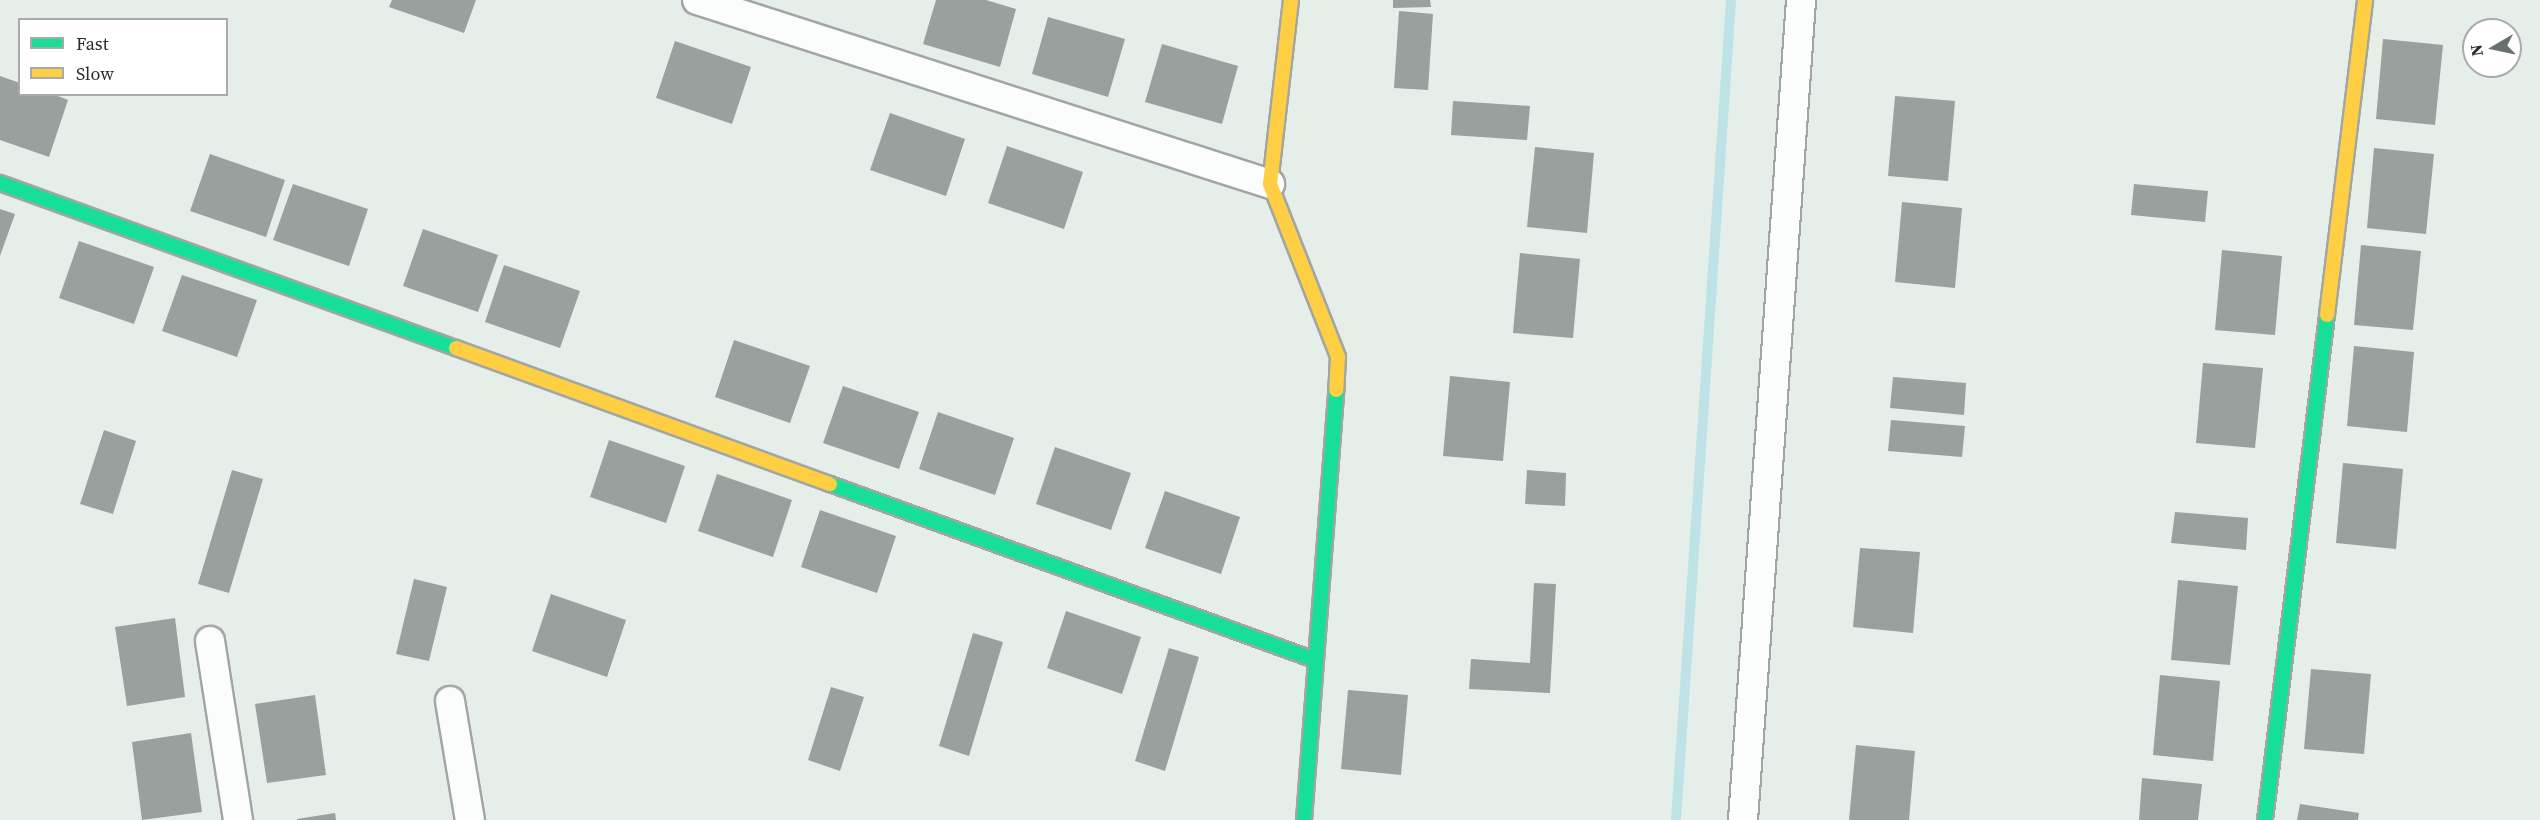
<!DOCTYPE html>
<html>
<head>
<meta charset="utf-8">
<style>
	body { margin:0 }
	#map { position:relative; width:2540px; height:820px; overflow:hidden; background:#e6eeea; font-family:"Source Serif 4",serif }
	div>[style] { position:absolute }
	.stream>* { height:10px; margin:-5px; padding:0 5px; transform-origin:5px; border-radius:5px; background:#bee3e6 }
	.building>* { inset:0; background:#99a09e }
	.roads { filter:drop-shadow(2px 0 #a1a6a4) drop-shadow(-2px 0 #a1a6a4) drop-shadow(0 2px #a1a6a4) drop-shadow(0 -2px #a1a6a4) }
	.street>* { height:28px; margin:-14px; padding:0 14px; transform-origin:14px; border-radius:14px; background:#fbfcfc }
	.fast>* { height:14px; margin:-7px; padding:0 7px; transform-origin:7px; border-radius:7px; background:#16e098 }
	.slow>* { height:14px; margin:-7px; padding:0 7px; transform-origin:7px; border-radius:7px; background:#ffcf43 }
	span { translate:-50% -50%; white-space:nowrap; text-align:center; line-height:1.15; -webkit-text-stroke:6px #fff; paint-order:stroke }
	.legend { position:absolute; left:18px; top:18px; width:210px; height:78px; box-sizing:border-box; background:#fff; border:2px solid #a8aba9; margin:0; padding:8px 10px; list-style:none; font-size:18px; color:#262c29 }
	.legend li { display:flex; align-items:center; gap:12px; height:30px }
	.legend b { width:30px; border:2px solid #a8aba9 }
	.north { position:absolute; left:2462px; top:18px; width:60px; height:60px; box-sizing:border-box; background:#fff; border:2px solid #a8aba9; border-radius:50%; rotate:261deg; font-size:16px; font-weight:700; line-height:24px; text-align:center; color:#262c29 }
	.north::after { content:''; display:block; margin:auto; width:21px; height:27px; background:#69706d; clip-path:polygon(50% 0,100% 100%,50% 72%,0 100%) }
</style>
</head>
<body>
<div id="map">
	<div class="stream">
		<div style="left:1676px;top:820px;width:822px;rotate:-86.16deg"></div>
	</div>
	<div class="building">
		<div style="clip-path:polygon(392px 0,476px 0,464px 33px,389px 7px)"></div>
		<div style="clip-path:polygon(936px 0,986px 0,1016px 9px,1000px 67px,923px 44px)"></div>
		<div style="clip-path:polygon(1393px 0,1430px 0,1431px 7px,1393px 8px)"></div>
		<div style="clip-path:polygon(1399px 11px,1433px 14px,1428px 90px,1394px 88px)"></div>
		<div style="clip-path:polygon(1048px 17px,1125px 39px,1108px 97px,1032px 74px)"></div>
		<div style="clip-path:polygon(2383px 39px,2443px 45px,2435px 125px,2376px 119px)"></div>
		<div style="clip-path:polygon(675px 41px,751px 67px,732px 124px,656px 98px)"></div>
		<div style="clip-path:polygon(1162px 44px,1238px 66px,1222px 124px,1145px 102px)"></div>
		<div style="clip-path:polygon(0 76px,20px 83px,20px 94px,53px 94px,68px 100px,49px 157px,0 140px)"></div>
		<div style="clip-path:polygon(1895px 96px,1955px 101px,1948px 181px,1888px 176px)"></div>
		<div style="clip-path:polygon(1453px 101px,1530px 106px,1527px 140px,1451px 135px)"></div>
		<div style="clip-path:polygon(890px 113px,965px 139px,946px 196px,870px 170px)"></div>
		<div style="clip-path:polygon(1007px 146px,1083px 172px,1064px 229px,988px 203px)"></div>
		<div style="clip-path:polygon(1535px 147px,1594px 153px,1587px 233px,1527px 227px)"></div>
		<div style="clip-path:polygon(2374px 148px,2434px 154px,2426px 234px,2367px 228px)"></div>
		<div style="clip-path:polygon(210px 154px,285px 180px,266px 237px,190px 211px)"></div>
		<div style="clip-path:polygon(293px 184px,368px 209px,349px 266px,273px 240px)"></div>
		<div style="clip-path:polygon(2134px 184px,2208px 191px,2205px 222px,2131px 215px)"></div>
		<div style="clip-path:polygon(1902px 202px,1962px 208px,1955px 288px,1895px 282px)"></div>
		<div style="clip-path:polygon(0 209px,15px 214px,0 256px)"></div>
		<div style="clip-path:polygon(423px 229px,498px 255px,478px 312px,403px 286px)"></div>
		<div style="clip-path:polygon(79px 241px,154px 267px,134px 324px,59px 298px)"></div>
		<div style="clip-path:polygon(2361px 245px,2421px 251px,2413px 330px,2354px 325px)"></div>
		<div style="clip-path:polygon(2222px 250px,2282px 256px,2275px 335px,2215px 330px)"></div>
		<div style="clip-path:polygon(1520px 253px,1580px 259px,1573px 338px,1513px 333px)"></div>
		<div style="clip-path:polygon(504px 265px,580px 291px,560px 348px,485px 322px)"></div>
		<div style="clip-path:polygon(182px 275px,257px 300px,237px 357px,162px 331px)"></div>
		<div style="clip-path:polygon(734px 340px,810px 366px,790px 423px,715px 397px)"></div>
		<div style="clip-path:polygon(2354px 346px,2414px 352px,2407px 432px,2347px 426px)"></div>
		<div style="clip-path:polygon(2203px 363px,2263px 368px,2255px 448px,2196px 443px)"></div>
		<div style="clip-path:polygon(1450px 376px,1510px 382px,1503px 461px,1443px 456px)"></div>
		<div style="clip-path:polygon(1893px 377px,1966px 383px,1964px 415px,1890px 408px)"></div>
		<div style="clip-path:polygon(843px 386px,919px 412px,899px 469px,823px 443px)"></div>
		<div style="clip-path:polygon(938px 412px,1014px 438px,995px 495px,919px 469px)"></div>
		<div style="clip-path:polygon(1891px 420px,1965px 426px,1962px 457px,1888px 451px)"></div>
		<div style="clip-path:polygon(104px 430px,136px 441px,113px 514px,80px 504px)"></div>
		<div style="clip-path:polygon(609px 440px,685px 466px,666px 523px,590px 497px)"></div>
		<div style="clip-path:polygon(1055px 447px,1131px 473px,1111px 530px,1036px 504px)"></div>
		<div style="clip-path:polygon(2343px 463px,2403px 469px,2396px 549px,2336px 543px)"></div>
		<div style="clip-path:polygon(232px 470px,263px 479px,229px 593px,198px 584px)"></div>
		<div style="clip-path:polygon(1527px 470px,1566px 473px,1565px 506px,1525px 504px)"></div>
		<div style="clip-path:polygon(717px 474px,792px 500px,773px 557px,698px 531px)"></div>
		<div style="clip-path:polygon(1165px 491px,1240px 517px,1221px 574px,1145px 548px)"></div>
		<div style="clip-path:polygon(820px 510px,896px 536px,877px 593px,801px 567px)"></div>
		<div style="clip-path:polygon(2175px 512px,2248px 518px,2246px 550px,2171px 543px)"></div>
		<div style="clip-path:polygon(1860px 548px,1920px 552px,1913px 633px,1853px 627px)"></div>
		<div style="clip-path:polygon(414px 579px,447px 587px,429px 661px,396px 654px)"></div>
		<div style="clip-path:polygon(2178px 580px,2238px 586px,2230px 665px,2171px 660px)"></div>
		<div style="clip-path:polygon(1534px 583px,1556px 584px,1550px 693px,1469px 689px,1471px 659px,1530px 663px)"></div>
		<div style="clip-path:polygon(551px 594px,626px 620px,607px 677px,532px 651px)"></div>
		<div style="clip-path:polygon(1066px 611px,1141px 637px,1122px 694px,1047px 668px)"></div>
		<div style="clip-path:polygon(175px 618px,185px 697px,127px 706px,115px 627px)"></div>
		<div style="clip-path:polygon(973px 633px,1003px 642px,969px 756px,939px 746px)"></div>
		<div style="clip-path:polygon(1169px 648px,1199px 657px,1165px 771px,1135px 761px)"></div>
		<div style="clip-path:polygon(2311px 669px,2371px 674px,2364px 754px,2304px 749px)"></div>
		<div style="clip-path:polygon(2160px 675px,2220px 681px,2213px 761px,2153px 755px)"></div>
		<div style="clip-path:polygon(831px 687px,864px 697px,840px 771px,808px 760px)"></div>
		<div style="clip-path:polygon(1348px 690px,1408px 695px,1401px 775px,1341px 769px)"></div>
		<div style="clip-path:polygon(315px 695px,326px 775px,267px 783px,255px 704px)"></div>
		<div style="clip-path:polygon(191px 733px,202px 812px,142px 820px,132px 742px)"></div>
		<div style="clip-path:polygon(1856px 745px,1915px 751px,1909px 820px,1849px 820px)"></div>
		<div style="clip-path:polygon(2142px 778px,2202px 784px,2198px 820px,2139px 820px)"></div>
		<div style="clip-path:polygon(2300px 804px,2359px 813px,2358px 820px,2297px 820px)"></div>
		<div style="clip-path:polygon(335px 813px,336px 820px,297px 820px,297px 819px)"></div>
	</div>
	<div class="roads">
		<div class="street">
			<div style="left:697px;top:0;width:602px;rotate:17.8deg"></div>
			<div style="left:210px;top:641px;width:181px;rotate:81.1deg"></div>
			<div style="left:450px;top:701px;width:121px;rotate:80.5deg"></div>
			<div style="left:1743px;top:820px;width:822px;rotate:-85.95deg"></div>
		</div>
		<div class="fast">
			<div style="left:0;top:183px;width:485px;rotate:19.9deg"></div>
			<div style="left:830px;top:484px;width:516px;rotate:19.95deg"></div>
			<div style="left:1304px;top:820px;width:431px;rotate:-85.7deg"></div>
			<div style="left:2265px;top:820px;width:509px;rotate:-83deg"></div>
		</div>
		<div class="slow">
			<div style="left:1291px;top:0;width:185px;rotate:96.5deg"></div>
			<div style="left:1270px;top:184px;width:186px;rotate:68.5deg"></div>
			<div style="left:1338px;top:357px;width:33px;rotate:93deg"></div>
			<div style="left:2327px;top:315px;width:317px;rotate:-83.1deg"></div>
			<div style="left:456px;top:348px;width:398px;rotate:20deg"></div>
		</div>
	</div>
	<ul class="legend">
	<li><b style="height:8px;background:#16e098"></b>Fast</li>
	<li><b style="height:8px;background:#ffcf43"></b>Slow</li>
	</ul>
	<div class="north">N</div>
</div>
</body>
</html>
